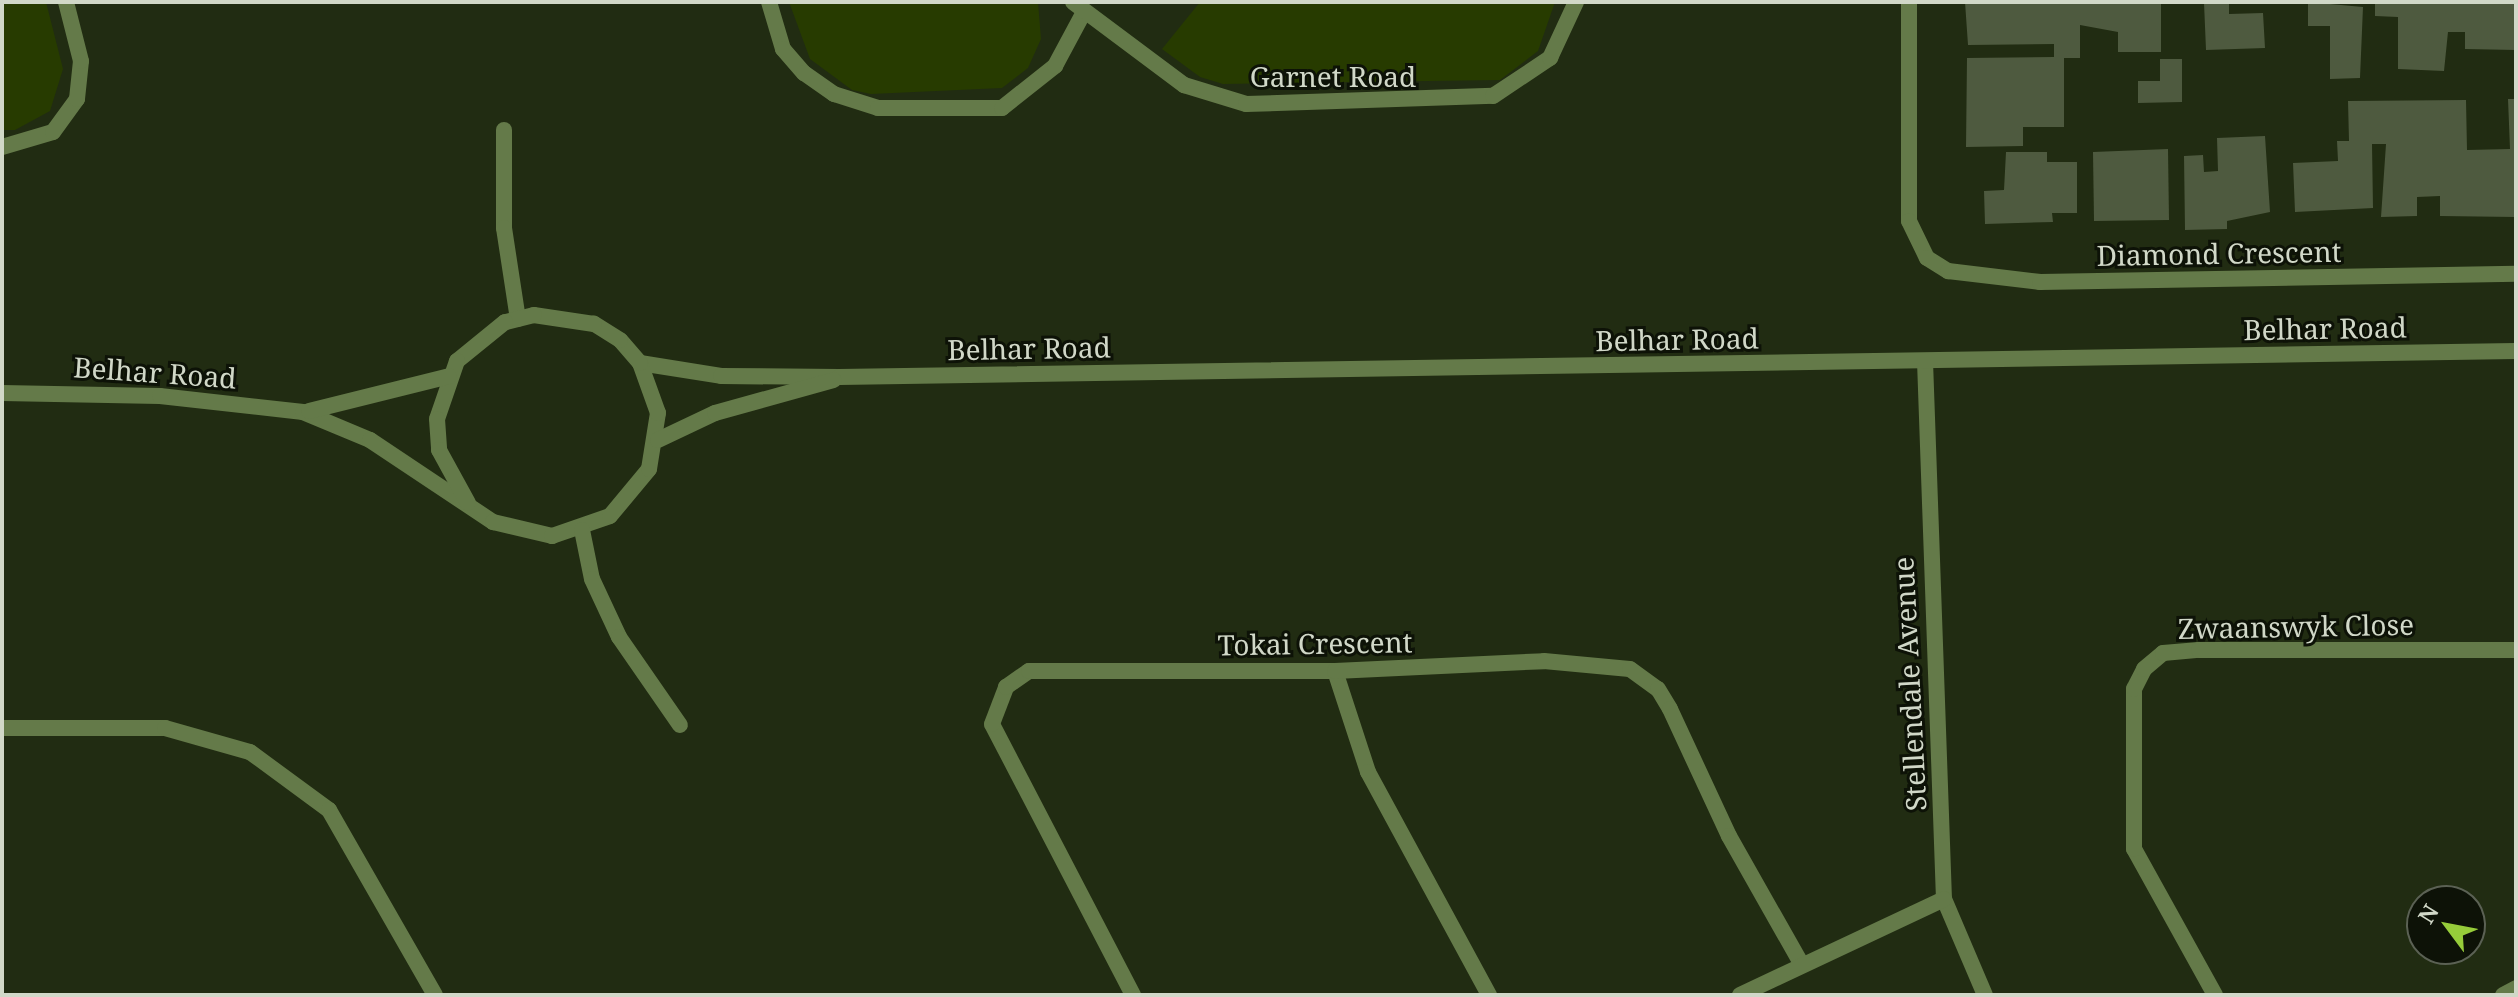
<!DOCTYPE html>
<html>
<head>
<meta charset="utf-8">
<style>
	body { margin:0 }
	#map { position:relative; width:2518px; height:997px; overflow:hidden; background:#212c12; font-family:"Noto Serif",serif }
	div>[style] { position:absolute }
	.green>* { inset:0; background:#273b00 }
	.building>* { inset:0; background:#4e5a3f }
	.street>* { height:16px; margin:-8px; padding:0 8px; transform-origin:8px; border-radius:8px; background:#647a49 }
	span { translate:-50% -50%; white-space:nowrap; text-align:center; line-height:1.15; -webkit-text-stroke:6px #0d1207; paint-order:stroke }
	.street-label { font-size:28px; color:#d1d8c8 }
	.frame { position:absolute; inset:0; border:4px solid #d1d8c8; pointer-events:none }
	.north { position:absolute; left:2406px; top:885px; width:80px; height:80px; box-sizing:border-box; background:#0d1207; border:2px solid #5b6154; border-radius:50%; rotate:302deg; font-size:22px; font-weight:700; line-height:32px; text-align:center; color:#d1d8c8 }
	.north::after { content:''; display:block; margin:auto; width:28px; height:36px; background:#96cc3a; clip-path:polygon(50% 0,100% 100%,50% 72%,0 100%) }
</style>
</head>
<body>
<div id="map">
	<div class="green">
		<div style="clip-path:polygon(2px 2px,46px 2px,63px 69px,50px 111px,15px 130px,2px 130px)"></div>
		<div style="clip-path:polygon(789px 2px,1038px 2px,1041px 39px,1028px 68px,1002px 88px,871px 94px,852px 90px,810px 59px)"></div>
		<div style="clip-path:polygon(1200px 2px,1555px 2px,1538px 51px,1500px 80px,1223px 84px,1200px 77px,1162px 49px)"></div>
	</div>
	<div class="building">
		<div style="clip-path:polygon(1965px 2px,2161px 2px,2161px 52px,2118px 52px,2118px 32px,2080px 25px,2080px 58px,2064px 58px,2064px 127px,2023px 127px,2023px 146px,1966px 147px,1967px 58px,2054px 57px,2054px 44px,1968px 45px)"></div>
		<div style="clip-path:polygon(2229px 2px,2229px 14px,2263px 13px,2265px 48px,2206px 50px,2204px 3px)"></div>
		<div style="clip-path:polygon(2308px 2px,2363px 7px,2360px 78px,2330px 79px,2330px 26px,2308px 26px)"></div>
		<div style="clip-path:polygon(2375px 2px,2516px 2px,2516px 50px,2465px 49px,2465px 32px,2448px 32px,2444px 71px,2398px 69px,2398px 17px,2375px 16px)"></div>
		<div style="clip-path:polygon(2160px 59px,2182px 59px,2182px 102px,2138px 103px,2138px 81px,2160px 81px)"></div>
		<div style="clip-path:polygon(2508px 99px,2516px 99px,2516px 217px,2440px 216px,2440px 196px,2417px 197px,2417px 216px,2381px 217px,2386px 144px,2372px 144px,2373px 208px,2295px 212px,2293px 163px,2338px 161px,2337px 141px,2349px 141px,2348px 101px,2466px 100px,2467px 150px,2510px 149px)"></div>
		<div style="clip-path:polygon(2265px 136px,2270px 212px,2227px 221px,2227px 229px,2185px 230px,2184px 156px,2203px 155px,2204px 172px,2218px 171px,2217px 138px)"></div>
		<div style="clip-path:polygon(2168px 149px,2169px 220px,2094px 221px,2093px 152px)"></div>
		<div style="clip-path:polygon(2006px 152px,2047px 152px,2047px 162px,2077px 162px,2077px 213px,2052px 213px,2053px 222px,1985px 224px,1984px 191px,2004px 190px)"></div>
	</div>
	<div class="street">
		<div style="left:769px;top:2px;width:49px;rotate:73.4deg"></div>
		<div style="left:783px;top:49px;width:32px;rotate:49deg"></div>
		<div style="left:804px;top:73px;width:37px;rotate:35deg"></div>
		<div style="left:834px;top:94px;width:46px;rotate:17.7deg"></div>
		<div style="left:878px;top:108px;width:124px"></div>
		<div style="left:1002px;top:108px;width:68px;rotate:-38.4deg"></div>
		<div style="left:1055px;top:66px;width:61px;rotate:-61.8deg"></div>
		<div style="left:1073px;top:2px;width:139px;rotate:36.8deg"></div>
		<div style="left:1184px;top:85px;width:65px;rotate:17deg"></div>
		<div style="left:1246px;top:104px;width:247px;rotate:-1.9deg"></div>
		<div style="left:1493px;top:96px;width:69px;rotate:-33.7deg"></div>
		<div style="left:1550px;top:58px;width:62px;rotate:-65.1deg"></div>
		<div style="left:1909px;top:2px;width:219px;rotate:90deg"></div>
		<div style="left:1909px;top:221px;width:41px;rotate:64.1deg"></div>
		<div style="left:1927px;top:258px;width:25px;rotate:32deg"></div>
		<div style="left:1948px;top:271px;width:93px;rotate:6.8deg"></div>
		<div style="left:2040px;top:282px;width:476px;rotate:-1deg"></div>
		<div style="left:504px;top:130px;width:98px;rotate:90deg"></div>
		<div style="left:504px;top:228px;width:92px;rotate:81.3deg"></div>
		<div style="left:2px;top:147px;width:53px;rotate:-16.4deg"></div>
		<div style="left:53px;top:132px;width:41px;rotate:-54deg"></div>
		<div style="left:77px;top:99px;width:38px;rotate:-84deg"></div>
		<div style="left:81px;top:61px;width:61px;rotate:-104.3deg"></div>
		<div style="left:1925px;top:361px;width:538px;rotate:87.98deg"></div>
		<div style="left:1944px;top:899px;width:104px;rotate:66.9deg"></div>
		<div style="left:640px;top:363px;width:82px;rotate:9.1deg"></div>
		<div style="left:721px;top:376px;width:118px;rotate:0.5deg"></div>
		<div style="left:839px;top:377px;width:1677px;rotate:-0.89deg"></div>
		<div style="left:2px;top:393px;width:158px;rotate:1.1deg"></div>
		<div style="left:160px;top:396px;width:144px;rotate:6.4deg"></div>
		<div style="left:303px;top:412px;width:73px;rotate:22.7deg"></div>
		<div style="left:370px;top:440px;width:148px;rotate:33.7deg"></div>
		<div style="left:493px;top:522px;width:61px;rotate:13.3deg"></div>
		<div style="left:552px;top:536px;width:61px;rotate:-19deg"></div>
		<div style="left:610px;top:516px;width:61px;rotate:-50.3deg"></div>
		<div style="left:649px;top:469px;width:57px;rotate:-80.9deg"></div>
		<div style="left:658px;top:413px;width:53px;rotate:-109.8deg"></div>
		<div style="left:640px;top:363px;width:30px;rotate:-131deg"></div>
		<div style="left:620px;top:340px;width:31px;rotate:-148deg"></div>
		<div style="left:594px;top:324px;width:61px;rotate:-171.5deg"></div>
		<div style="left:534px;top:315px;width:30px;rotate:166deg"></div>
		<div style="left:505px;top:322px;width:62px;rotate:140.9deg"></div>
		<div style="left:457px;top:361px;width:61px;rotate:109deg"></div>
		<div style="left:437px;top:419px;width:31px;rotate:86deg"></div>
		<div style="left:439px;top:450px;width:60px;rotate:61.3deg"></div>
		<div style="left:309px;top:411px;width:144px;rotate:-14deg"></div>
		<div style="left:658px;top:440px;width:63px;rotate:-25.3deg"></div>
		<div style="left:715px;top:413px;width:123px;rotate:-15.5deg"></div>
		<div style="left:582px;top:530px;width:50px;rotate:78.5deg"></div>
		<div style="left:592px;top:579px;width:64px;rotate:65deg"></div>
		<div style="left:619px;top:637px;width:107px;rotate:55.3deg"></div>
		<div style="left:1335px;top:671px;width:106px;rotate:71.9deg"></div>
		<div style="left:1368px;top:772px;width:254px;rotate:61.5deg"></div>
		<div style="left:2px;top:728px;width:163px"></div>
		<div style="left:165px;top:728px;width:88px;rotate:15.8deg"></div>
		<div style="left:250px;top:752px;width:98px;rotate:36.3deg"></div>
		<div style="left:329px;top:810px;width:213px;rotate:60.2deg"></div>
		<div style="left:1133px;top:995px;width:305px;rotate:-117.5deg"></div>
		<div style="left:992px;top:724px;width:40px;rotate:-69deg"></div>
		<div style="left:1006px;top:687px;width:28px;rotate:-35deg"></div>
		<div style="left:1029px;top:671px;width:306px"></div>
		<div style="left:1335px;top:671px;width:209px;rotate:-2.7deg"></div>
		<div style="left:1544px;top:661px;width:86px;rotate:5.3deg"></div>
		<div style="left:1630px;top:669px;width:34px;rotate:36deg"></div>
		<div style="left:1658px;top:689px;width:23px;rotate:59deg"></div>
		<div style="left:1670px;top:709px;width:140px;rotate:65.1deg"></div>
		<div style="left:1729px;top:836px;width:148px;rotate:60.5deg"></div>
		<div style="left:1740px;top:995px;width:225px;rotate:-25.2deg"></div>
		<div style="left:2215px;top:995px;width:167px;rotate:-119deg"></div>
		<div style="left:2134px;top:849px;width:160px;rotate:-90deg"></div>
		<div style="left:2134px;top:689px;width:22px;rotate:-63deg"></div>
		<div style="left:2144px;top:669px;width:25px;rotate:-40deg"></div>
		<div style="left:2163px;top:653px;width:36px;rotate:-5deg"></div>
		<div style="left:2199px;top:650px;width:317px"></div>
		<div style="left:2503px;top:995px;width:15px;rotate:-28deg"></div>
	</div>
	<div class="street-label">
		<span style="left:1333px;top:76px">Garnet Road</span>
		<span style="left:2219px;top:253px;rotate:-1deg">Diamond Crescent</span>
		<span style="left:2325px;top:328px;rotate:-1deg">Belhar Road</span>
		<span style="left:1677px;top:339px;rotate:-1deg">Belhar Road</span>
		<span style="left:1029px;top:348px;rotate:-1deg">Belhar Road</span>
		<span style="left:155px;top:372px;rotate:4deg">Belhar Road</span>
		<span style="left:2296px;top:626px;rotate:-1deg">Zwaanswyk Close</span>
		<span style="left:1315px;top:643px;rotate:-1deg">Tokai Crescent</span>
		<span style="left:1909px;top:684px;rotate:-93deg">Stellendale Avenue</span>
	</div>
	<div class="frame"></div>
	<div class="north">N</div>
</div>
</body>
</html>
